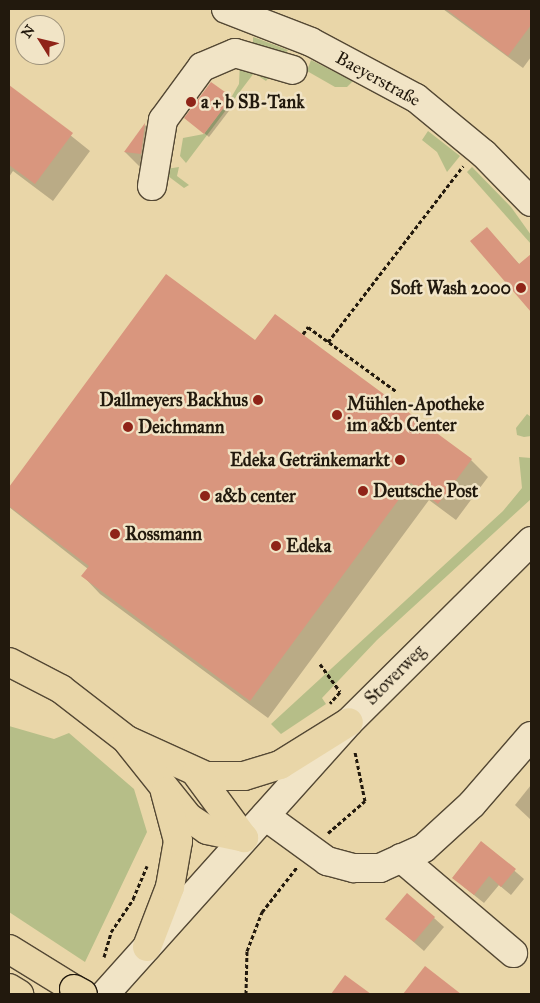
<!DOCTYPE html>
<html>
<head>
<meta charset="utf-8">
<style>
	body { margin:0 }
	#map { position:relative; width:540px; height:1003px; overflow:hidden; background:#e9d6a8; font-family:"IM FELL Great Primer",serif }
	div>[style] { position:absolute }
	.green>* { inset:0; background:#b6be88 }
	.shadow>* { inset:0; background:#0003 }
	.building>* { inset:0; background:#d9967e }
	.path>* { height:3px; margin-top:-1.5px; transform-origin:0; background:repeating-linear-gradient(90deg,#22190d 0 4px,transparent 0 6.5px) }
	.roads { filter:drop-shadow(1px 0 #544834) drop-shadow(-1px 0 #544834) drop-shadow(0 1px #544834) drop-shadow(0 -1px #544834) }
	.minor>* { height:28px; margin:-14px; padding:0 14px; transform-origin:14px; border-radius:14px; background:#f1e4c6 }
	.highway>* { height:28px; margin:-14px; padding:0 14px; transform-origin:14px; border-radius:14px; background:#e9d6a8 }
	.bridges { filter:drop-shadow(1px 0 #22190d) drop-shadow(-1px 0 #22190d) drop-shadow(0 1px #22190d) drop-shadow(0 -1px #22190d) }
	.highway-bridge>* { height:28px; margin:-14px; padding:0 14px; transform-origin:14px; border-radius:14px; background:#e9d6a8 }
	.dots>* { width:14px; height:14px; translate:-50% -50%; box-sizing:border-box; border:2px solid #f1e4c6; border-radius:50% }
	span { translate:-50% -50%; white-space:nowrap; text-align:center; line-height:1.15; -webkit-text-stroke:5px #f1e4c6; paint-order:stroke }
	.street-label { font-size:18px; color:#22190d }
	.poi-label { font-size:18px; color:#22190d; font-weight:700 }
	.left { translate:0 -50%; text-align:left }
	.right { translate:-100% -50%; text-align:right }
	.frame { position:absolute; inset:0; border:10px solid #22190d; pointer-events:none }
	.north { position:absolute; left:15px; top:15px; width:50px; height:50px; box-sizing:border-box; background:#f1e4c6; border:1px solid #9e937c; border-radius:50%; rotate:306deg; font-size:14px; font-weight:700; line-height:20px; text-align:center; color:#22190d }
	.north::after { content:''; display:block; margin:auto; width:18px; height:22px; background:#8f2418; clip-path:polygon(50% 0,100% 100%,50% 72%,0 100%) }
</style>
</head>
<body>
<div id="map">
	<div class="green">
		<div style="clip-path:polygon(253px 37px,288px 50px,283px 56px,253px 45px)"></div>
		<div style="clip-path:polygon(311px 60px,353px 81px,347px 87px,335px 87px,307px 71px)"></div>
		<div style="clip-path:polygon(240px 61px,270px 76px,266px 81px,254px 73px,186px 163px,180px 156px,183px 138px,204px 134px,232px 96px,239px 84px)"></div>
		<div style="clip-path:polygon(428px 131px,460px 156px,447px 172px,437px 152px,422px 140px)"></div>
		<div style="clip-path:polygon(179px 167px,177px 176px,189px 185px,184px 188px,160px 170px)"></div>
		<div style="clip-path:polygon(472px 167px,511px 207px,531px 235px,531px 244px,467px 172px)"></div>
		<div style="clip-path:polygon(527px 414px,531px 417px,531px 436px,524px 437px,517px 435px,516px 428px)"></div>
		<div style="clip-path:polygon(519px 457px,531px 458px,531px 499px,377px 640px,322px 698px,326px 704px,281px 734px,271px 724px,503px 511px,522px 488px)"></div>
		<div style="clip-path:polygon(9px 726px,54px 739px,69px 733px,134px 789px,147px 832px,85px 962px,9px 912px)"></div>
	</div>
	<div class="shadow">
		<div style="clip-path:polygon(443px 9px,531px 9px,531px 57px,523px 68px)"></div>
		<div style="clip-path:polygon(9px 86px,90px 151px,53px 201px,13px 171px,9px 177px)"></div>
		<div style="clip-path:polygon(231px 98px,235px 103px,209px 137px,185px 118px)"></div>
		<div style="clip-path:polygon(145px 125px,162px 142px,142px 169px,125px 152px)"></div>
		<div style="clip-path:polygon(487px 229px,520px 265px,526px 260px,531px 265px,531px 310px,472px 242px)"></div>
		<div style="clip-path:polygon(167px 276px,256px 342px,471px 460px,488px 477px,456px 520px,429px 500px,268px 718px,100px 594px,83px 576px,88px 569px,9px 507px,9px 489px)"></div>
		<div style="clip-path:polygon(531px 785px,531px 820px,515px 805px)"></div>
		<div style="clip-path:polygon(482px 843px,524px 879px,511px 895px,499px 885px,484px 903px,464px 887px)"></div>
		<div style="clip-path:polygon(434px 918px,444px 927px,424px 951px,387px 919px)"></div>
		<div style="clip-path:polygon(425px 968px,448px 986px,456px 994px,405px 994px)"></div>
	</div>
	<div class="building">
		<div style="clip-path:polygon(446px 9px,531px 9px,531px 25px,508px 56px)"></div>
		<div style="clip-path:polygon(211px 82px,232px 97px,204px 134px,184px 118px)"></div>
		<div style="clip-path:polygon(9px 85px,73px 133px,35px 184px,9px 165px)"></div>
		<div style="clip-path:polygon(145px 123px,141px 154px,124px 152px)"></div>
		<div style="clip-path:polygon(487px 227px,519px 264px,531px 254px,531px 312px,470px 241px)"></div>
		<div style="clip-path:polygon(166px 274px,255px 340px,275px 314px,472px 459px,438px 504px,411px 483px,250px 701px,81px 576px,89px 566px,9px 506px,9px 487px)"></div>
		<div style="clip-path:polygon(481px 841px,516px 869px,501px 887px,489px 876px,474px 895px,452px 878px)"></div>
		<div style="clip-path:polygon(407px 893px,435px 917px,414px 942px,385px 919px)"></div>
		<div style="clip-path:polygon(425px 966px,461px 994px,403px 994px)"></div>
		<div style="clip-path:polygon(345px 975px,371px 994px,331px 994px)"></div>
	</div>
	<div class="path">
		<div style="left:303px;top:334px;width:9px;rotate:-54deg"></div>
		<div style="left:308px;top:327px;width:110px;rotate:36.1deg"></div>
		<div style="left:328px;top:342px;width:222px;rotate:-52.5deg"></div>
		<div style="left:320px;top:664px;width:34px;rotate:54deg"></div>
		<div style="left:340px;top:692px;width:15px;rotate:132deg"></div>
		<div style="left:328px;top:833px;width:49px;rotate:-40.9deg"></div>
		<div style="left:365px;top:801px;width:50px;rotate:-101.5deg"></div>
		<div style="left:104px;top:957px;width:26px;rotate:-74deg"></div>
		<div style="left:111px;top:932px;width:40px;rotate:-56deg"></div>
		<div style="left:133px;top:899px;width:36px;rotate:-67deg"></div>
		<div style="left:246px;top:994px;width:43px;rotate:-88.7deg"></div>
		<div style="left:247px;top:951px;width:42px;rotate:-69deg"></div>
		<div style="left:262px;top:912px;width:57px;rotate:-52.1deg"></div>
	</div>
	<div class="roads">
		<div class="minor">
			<div style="left:226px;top:9px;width:91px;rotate:21.2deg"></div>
			<div style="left:311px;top:42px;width:119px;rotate:28.1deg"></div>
			<div style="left:416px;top:98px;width:88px;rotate:39.5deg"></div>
			<div style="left:484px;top:154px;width:67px;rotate:45.6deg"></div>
			<div style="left:152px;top:186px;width:67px;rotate:-80.5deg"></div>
			<div style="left:163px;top:120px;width:66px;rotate:-53.7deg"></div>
			<div style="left:202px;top:67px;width:36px;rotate:-23deg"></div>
			<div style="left:235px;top:53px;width:60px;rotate:16.3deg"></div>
			<div style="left:265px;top:816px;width:77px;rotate:36deg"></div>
			<div style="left:327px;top:861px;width:28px;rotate:15deg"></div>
			<div style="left:354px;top:868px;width:26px"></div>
			<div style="left:380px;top:868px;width:48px;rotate:-24.4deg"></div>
			<div style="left:424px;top:848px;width:65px;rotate:-42.5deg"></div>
			<div style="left:472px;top:804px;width:90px;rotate:-49.1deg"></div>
			<div style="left:401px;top:858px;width:147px;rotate:40.3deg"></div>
			<div style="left:105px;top:994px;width:365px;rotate:-48.1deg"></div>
			<div style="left:349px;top:722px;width:257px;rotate:-44.8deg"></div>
		</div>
		<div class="highway">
			<div style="left:9px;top:662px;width:59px;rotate:27.4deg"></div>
			<div style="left:61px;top:689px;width:83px;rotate:37.7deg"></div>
			<div style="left:127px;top:740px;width:87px;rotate:24.5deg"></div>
			<div style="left:206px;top:776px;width:38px"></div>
			<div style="left:244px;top:776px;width:38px;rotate:-17deg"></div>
			<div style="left:280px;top:765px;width:81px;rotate:-31.9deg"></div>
			<div style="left:129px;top:743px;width:95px;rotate:51.4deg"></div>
			<div style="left:188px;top:817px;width:23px;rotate:34deg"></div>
			<div style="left:207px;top:830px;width:38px;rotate:12deg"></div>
			<div style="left:196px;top:773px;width:81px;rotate:53.6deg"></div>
			<div style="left:147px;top:947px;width:64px;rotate:-69deg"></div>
			<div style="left:170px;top:887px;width:47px;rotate:-80.1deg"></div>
			<div style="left:178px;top:841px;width:51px;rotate:-104.9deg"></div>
			<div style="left:9px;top:949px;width:76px;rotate:31.6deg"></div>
			<div style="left:9px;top:988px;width:12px;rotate:31deg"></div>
		</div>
	</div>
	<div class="bridges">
		<div class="highway-bridge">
			<div style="left:74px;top:989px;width:10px;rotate:29deg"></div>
		</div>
	</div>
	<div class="dots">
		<div style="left:191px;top:102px;background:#8f2418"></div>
		<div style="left:521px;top:288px;background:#8f2418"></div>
		<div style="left:258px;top:400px;background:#8f2418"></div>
		<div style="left:337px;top:415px;background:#8f2418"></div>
		<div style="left:128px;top:427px;background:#8f2418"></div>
		<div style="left:400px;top:460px;background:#8f2418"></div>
		<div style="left:363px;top:491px;background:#8f2418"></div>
		<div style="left:205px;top:496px;background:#8f2418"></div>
		<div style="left:115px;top:534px;background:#8f2418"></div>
		<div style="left:276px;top:546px;background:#8f2418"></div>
	</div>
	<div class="street-label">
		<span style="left:378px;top:79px;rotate:29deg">Baeyerstraße</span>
		<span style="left:395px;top:675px;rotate:-45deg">Stoverweg</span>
	</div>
	<div class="poi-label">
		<span class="left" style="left:201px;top:102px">a + b SB-Tank</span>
		<span class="right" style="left:511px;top:288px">Soft Wash 2000</span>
		<span class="right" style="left:248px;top:400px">Dallmeyers Backhus</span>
		<span class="left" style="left:347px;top:415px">Mühlen-Apotheke<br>im a&amp;b Center</span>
		<span class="left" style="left:138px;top:427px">Deichmann</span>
		<span class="right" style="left:390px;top:460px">Edeka Getränkemarkt</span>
		<span class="left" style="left:373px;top:491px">Deutsche Post</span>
		<span class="left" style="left:215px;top:496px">a&amp;b center</span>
		<span class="left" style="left:125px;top:534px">Rossmann</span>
		<span class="left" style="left:286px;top:546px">Edeka</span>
	</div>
	<div class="frame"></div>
	<div class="north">N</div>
</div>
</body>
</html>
